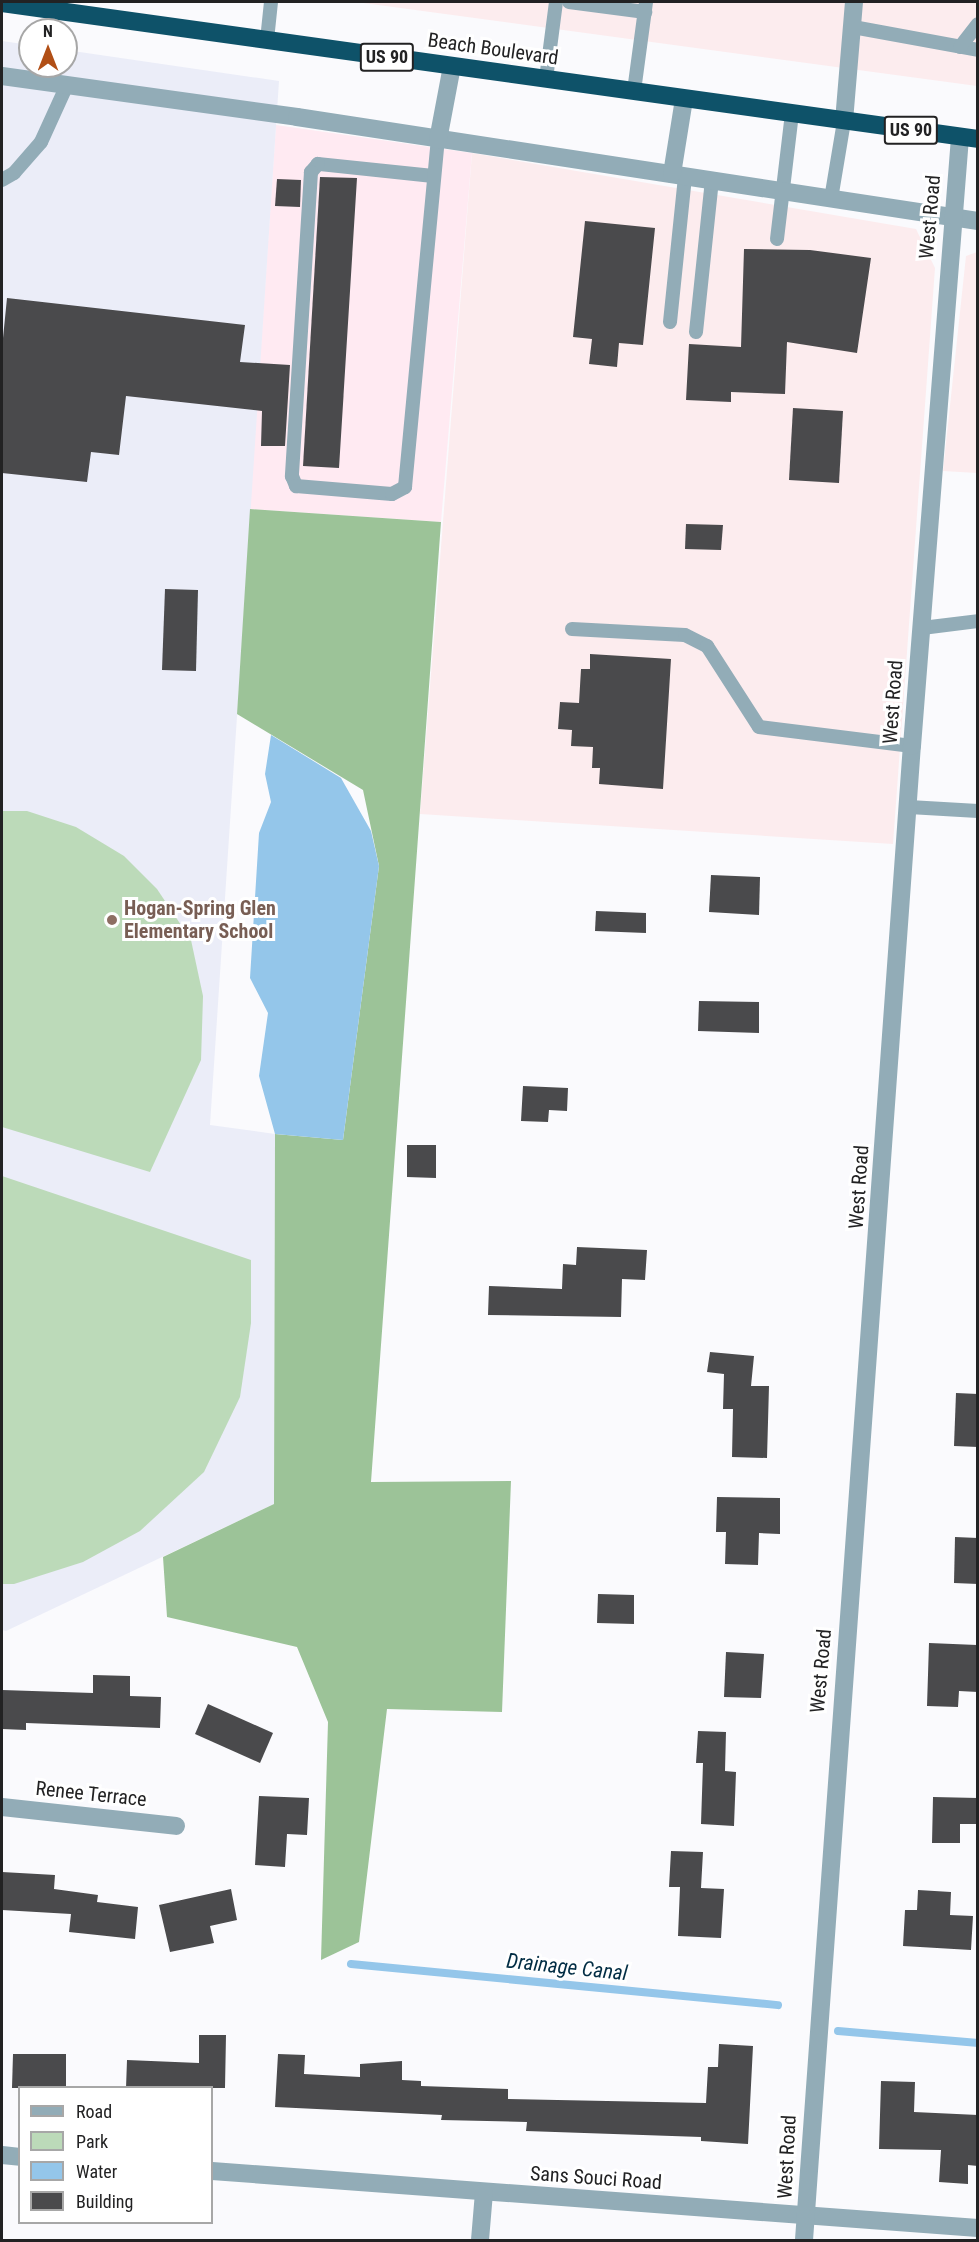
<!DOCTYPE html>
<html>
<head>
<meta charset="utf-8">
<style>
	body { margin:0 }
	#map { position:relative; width:979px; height:2242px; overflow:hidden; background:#fafafd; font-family:"Roboto Condensed",sans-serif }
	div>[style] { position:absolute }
	.commercial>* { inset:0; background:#fcecee }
	.industrial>* { inset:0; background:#ffeaf2 }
	.built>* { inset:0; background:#ebedf8 }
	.green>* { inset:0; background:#bcdab9 }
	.forest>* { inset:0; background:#9cc398 }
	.water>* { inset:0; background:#94c6ea }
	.stream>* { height:8px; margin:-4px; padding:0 4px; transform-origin:4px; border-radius:4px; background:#94c6ea }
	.building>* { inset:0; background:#4a4a4c }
	.lane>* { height:14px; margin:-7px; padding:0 7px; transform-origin:7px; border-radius:7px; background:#92acb7 }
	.street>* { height:18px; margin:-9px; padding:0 9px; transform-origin:9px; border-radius:9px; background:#92acb7 }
	.highway>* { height:18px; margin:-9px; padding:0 9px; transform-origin:9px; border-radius:9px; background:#0e5269 }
	.dots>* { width:16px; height:16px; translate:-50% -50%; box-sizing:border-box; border:3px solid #fff; border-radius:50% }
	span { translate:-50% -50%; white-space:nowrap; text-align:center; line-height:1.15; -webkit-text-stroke:6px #fff; paint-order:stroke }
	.shield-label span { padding:2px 4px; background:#fff; border:2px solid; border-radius:4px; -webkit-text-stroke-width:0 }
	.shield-label { font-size:18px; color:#222223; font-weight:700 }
	.street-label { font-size:20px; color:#222223 }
	.education-label { font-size:20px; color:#785e54; font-weight:700 }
	.left { translate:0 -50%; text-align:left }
	.water-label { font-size:21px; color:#022d44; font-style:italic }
	.frame { position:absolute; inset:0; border:3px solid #222223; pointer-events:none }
	.legend { position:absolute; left:18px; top:2086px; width:195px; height:138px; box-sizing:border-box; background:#fff; border:2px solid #a7a7a7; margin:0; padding:8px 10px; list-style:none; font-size:18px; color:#222223 }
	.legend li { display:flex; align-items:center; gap:12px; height:30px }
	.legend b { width:30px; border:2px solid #a7a7a7 }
	.north { position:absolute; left:18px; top:18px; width:60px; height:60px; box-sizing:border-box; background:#fff; border:2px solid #a7a7a7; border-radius:50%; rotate:0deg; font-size:16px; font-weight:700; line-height:24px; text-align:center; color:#222223 }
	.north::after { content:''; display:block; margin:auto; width:21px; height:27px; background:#b14f16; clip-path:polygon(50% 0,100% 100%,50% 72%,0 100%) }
</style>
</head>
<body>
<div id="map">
	<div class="commercial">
		<div style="clip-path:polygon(356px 2px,977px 2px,977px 86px)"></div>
		<div style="clip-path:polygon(472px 153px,916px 229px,935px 268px,893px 844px,420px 814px)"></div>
		<div style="clip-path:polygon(977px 252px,977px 473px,943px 471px,966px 256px)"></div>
	</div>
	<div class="industrial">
		<div style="clip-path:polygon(276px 125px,472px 153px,441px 522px,250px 509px)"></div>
	</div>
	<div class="built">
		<div style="clip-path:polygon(2px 41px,30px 45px,30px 66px,66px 66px,66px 50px,279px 81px,210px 1125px,275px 1134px,274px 1504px,6px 1631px,2px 1630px)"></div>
	</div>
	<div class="green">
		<div style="clip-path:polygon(2px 811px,27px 811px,76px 827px,124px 856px,157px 889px,191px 940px,203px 996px,201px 1060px,150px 1172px,2px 1127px)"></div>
		<div style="clip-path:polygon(2px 1176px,251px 1260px,251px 1323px,240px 1397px,204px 1472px,140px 1531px,83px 1562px,14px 1584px,2px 1584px)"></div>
	</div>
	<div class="forest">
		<div style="clip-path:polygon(250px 509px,441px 522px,371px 1482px,511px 1481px,502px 1712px,387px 1709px,359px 1942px,321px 1960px,328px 1722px,297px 1647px,167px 1617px,163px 1557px,274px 1504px,275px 1134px,343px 1140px,379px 866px,363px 790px,237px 714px)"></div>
	</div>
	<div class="water">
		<div style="clip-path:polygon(271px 735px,341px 778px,371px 831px,379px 866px,343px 1140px,275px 1134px,259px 1076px,268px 1013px,250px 978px,259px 833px,271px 802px,265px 774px)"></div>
	</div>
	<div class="stream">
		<div style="left:351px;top:1964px;width:429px;rotate:5.5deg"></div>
		<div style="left:838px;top:2031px;width:141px;rotate:4.9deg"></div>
	</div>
	<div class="building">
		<div style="clip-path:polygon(320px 177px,357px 178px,339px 468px,303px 466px)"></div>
		<div style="clip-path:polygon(277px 179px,301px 180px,300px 207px,275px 206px)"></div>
		<div style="clip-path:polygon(585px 221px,655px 228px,643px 345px,619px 343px,617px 367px,589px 364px,592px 339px,573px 337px)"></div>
		<div style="clip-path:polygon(744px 249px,810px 250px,871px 258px,857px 353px,787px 342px,785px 394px,731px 392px,731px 402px,686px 400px,689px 344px,741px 347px)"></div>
		<div style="clip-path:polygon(7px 298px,245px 325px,240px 362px,290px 365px,285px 446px,261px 446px,262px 411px,126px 396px,119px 455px,91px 452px,87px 482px,2px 473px,2px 348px)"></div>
		<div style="clip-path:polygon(793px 408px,843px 411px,839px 483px,789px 480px)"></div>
		<div style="clip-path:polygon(686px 524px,723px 525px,721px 550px,685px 549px)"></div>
		<div style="clip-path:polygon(165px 589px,198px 590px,196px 671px,162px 670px)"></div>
		<div style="clip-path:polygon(590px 654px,671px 659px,663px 789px,599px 784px,600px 768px,592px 768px,593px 747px,571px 746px,572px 730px,558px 729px,560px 702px,579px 703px,581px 669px,590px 669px)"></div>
		<div style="clip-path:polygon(711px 875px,760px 877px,759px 915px,709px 912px)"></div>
		<div style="clip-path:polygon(596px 911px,646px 913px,646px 933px,595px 931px)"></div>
		<div style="clip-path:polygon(699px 1001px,759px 1002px,759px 1033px,698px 1031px)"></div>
		<div style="clip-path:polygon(523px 1086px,568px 1088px,567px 1111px,549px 1110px,548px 1122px,521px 1121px)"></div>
		<div style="clip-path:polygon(407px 1145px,436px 1145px,436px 1178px,407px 1177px)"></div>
		<div style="clip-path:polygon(577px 1247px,647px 1250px,645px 1280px,622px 1279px,621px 1317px,488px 1315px,489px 1286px,562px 1289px,563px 1264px,576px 1265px)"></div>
		<div style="clip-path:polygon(710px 1352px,754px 1356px,751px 1386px,769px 1386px,767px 1458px,732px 1457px,733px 1409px,723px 1409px,724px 1374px,707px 1372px)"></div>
		<div style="clip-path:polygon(956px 1393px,978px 1394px,978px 1447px,954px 1446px)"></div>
		<div style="clip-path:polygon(717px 1497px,780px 1498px,780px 1534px,759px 1533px,758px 1565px,725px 1564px,726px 1532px,716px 1532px)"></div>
		<div style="clip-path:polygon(955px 1537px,978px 1538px,978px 1584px,954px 1583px)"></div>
		<div style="clip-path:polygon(598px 1594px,634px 1595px,634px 1624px,597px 1623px)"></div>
		<div style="clip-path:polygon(929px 1643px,977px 1645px,978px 1692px,959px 1691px,958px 1707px,927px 1706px)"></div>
		<div style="clip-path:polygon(726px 1652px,764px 1654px,761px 1698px,724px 1697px)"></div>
		<div style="clip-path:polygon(93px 1675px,130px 1676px,130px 1696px,161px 1697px,160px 1728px,26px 1723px,26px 1730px,2px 1729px,2px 1690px,93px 1693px)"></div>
		<div style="clip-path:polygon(208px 1704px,273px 1733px,260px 1763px,195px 1734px)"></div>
		<div style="clip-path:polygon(698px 1731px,726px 1732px,725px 1771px,736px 1772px,734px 1826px,701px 1824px,703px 1763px,696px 1763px)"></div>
		<div style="clip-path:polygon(259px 1796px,309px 1798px,307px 1835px,287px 1834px,285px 1867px,255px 1865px)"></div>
		<div style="clip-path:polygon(933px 1797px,978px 1798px,978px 1824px,960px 1824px,960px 1843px,932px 1843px)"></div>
		<div style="clip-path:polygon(671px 1851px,703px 1852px,701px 1888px,724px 1889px,721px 1938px,678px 1936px,680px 1887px,669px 1887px)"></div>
		<div style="clip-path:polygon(2px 1872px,55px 1875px,54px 1889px,98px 1895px,97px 1902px,138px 1907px,135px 1939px,69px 1932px,71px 1914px,2px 1910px)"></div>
		<div style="clip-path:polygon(231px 1889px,237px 1920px,210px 1926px,214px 1943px,170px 1952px,159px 1905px)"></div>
		<div style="clip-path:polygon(918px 1890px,951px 1892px,950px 1915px,973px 1916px,971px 1950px,903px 1946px,905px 1910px,917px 1910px)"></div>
		<div style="clip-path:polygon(199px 2035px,226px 2035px,225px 2088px,126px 2088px,127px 2060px,199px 2063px)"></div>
		<div style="clip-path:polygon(719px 2044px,753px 2046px,748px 2144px,701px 2141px,701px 2137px,526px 2131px,527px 2122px,441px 2120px,442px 2115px,275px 2107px,278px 2054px,305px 2055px,304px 2074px,360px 2077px,360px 2064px,402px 2061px,402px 2080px,421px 2081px,421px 2086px,508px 2089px,508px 2099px,706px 2103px,708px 2067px,718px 2067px)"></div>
		<div style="clip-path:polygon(13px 2054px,66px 2054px,66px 2088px,12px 2088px)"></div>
		<div style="clip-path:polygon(881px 2081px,915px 2082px,914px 2112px,978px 2115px,978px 2166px,968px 2165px,968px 2184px,939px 2182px,941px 2150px,879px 2149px)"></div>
	</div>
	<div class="lane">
		<div style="left:569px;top:2px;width:77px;rotate:7.5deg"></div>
		<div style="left:853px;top:27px;width:127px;rotate:10.4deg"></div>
		<div style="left:267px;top:40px;width:38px;rotate:-84deg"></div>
		<div style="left:960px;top:47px;width:29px;rotate:-52deg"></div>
		<div style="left:546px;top:79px;width:78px;rotate:-82.6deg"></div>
		<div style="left:634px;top:91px;width:90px;rotate:-82.3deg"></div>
		<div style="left:433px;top:176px;width:116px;rotate:-174deg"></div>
		<div style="left:318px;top:164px;width:11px;rotate:131deg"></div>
		<div style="left:311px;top:172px;width:305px;rotate:93.6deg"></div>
		<div style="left:292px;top:476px;width:11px;rotate:68deg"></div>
		<div style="left:296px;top:486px;width:96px;rotate:4.8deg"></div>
		<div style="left:392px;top:494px;width:15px;rotate:-28deg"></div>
		<div style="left:405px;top:487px;width:349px;rotate:-84.6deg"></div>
		<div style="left:2px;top:180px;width:14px;rotate:-30deg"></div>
		<div style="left:14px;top:173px;width:41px;rotate:-48.9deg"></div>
		<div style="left:41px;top:142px;width:63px;rotate:-65.5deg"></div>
		<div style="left:831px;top:199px;width:79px;rotate:-80.5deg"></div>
		<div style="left:777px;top:239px;width:126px;rotate:-83.2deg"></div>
		<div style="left:670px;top:322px;width:147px;rotate:-84.1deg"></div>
		<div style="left:696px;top:332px;width:153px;rotate:-84deg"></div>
		<div style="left:922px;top:628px;width:56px;rotate:-7.1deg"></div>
		<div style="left:572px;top:629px;width:113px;rotate:3deg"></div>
		<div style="left:685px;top:635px;width:25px;rotate:27deg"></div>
		<div style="left:707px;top:646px;width:96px;rotate:57.3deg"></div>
		<div style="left:759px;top:727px;width:154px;rotate:7.1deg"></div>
		<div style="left:909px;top:807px;width:69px;rotate:3.3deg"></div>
	</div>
	<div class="street">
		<div style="left:2px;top:76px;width:298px;rotate:7.9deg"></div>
		<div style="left:297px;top:117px;width:689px;rotate:8.68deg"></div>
		<div style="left:844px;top:121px;width:119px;rotate:-85.2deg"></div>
		<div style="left:438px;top:140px;width:75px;rotate:-79.3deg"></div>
		<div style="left:672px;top:174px;width:76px;rotate:-80.9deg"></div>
		<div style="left:2px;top:1807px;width:175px;rotate:6.2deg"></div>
		<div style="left:2px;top:2155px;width:18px;rotate:6deg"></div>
		<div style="left:212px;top:2171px;width:768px;rotate:4.26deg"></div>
		<div style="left:480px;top:2240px;width:48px;rotate:-85.2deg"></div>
		<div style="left:804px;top:2240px;width:1498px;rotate:-85.87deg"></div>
		<div style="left:912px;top:746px;width:611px;rotate:-85.49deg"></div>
	</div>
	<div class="highway">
		<div style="left:2px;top:3px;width:985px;rotate:7.93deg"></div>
	</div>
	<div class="dots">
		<div style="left:112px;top:920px;background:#8d6e63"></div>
	</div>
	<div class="shield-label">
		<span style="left:387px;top:57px">US 90</span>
		<span style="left:911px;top:130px">US 90</span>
	</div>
	<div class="street-label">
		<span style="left:493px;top:49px;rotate:8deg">Beach Boulevard</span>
		<span style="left:930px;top:217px;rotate:-85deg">West Road</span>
		<span style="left:893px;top:702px;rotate:-86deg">West Road</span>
		<span style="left:859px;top:1187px;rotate:-86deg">West Road</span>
		<span style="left:821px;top:1671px;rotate:-85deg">West Road</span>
		<span style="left:91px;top:1794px;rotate:6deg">Renee Terrace</span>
		<span style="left:787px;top:2157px;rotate:-87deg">West Road</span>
		<span style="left:596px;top:2178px;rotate:4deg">Sans Souci Road</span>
	</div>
	<div class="education-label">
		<span class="left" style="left:124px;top:920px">Hogan-Spring Glen<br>Elementary School</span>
	</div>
	<div class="water-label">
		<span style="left:567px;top:1967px;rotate:6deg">Drainage Canal</span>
	</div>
	<div class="frame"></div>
	<ul class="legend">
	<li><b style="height:8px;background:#92acb7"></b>Road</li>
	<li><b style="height:16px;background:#bcdab9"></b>Park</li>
	<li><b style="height:16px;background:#94c6ea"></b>Water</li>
	<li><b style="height:16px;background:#4a4a4c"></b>Building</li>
	</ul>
	<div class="north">N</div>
</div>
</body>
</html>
